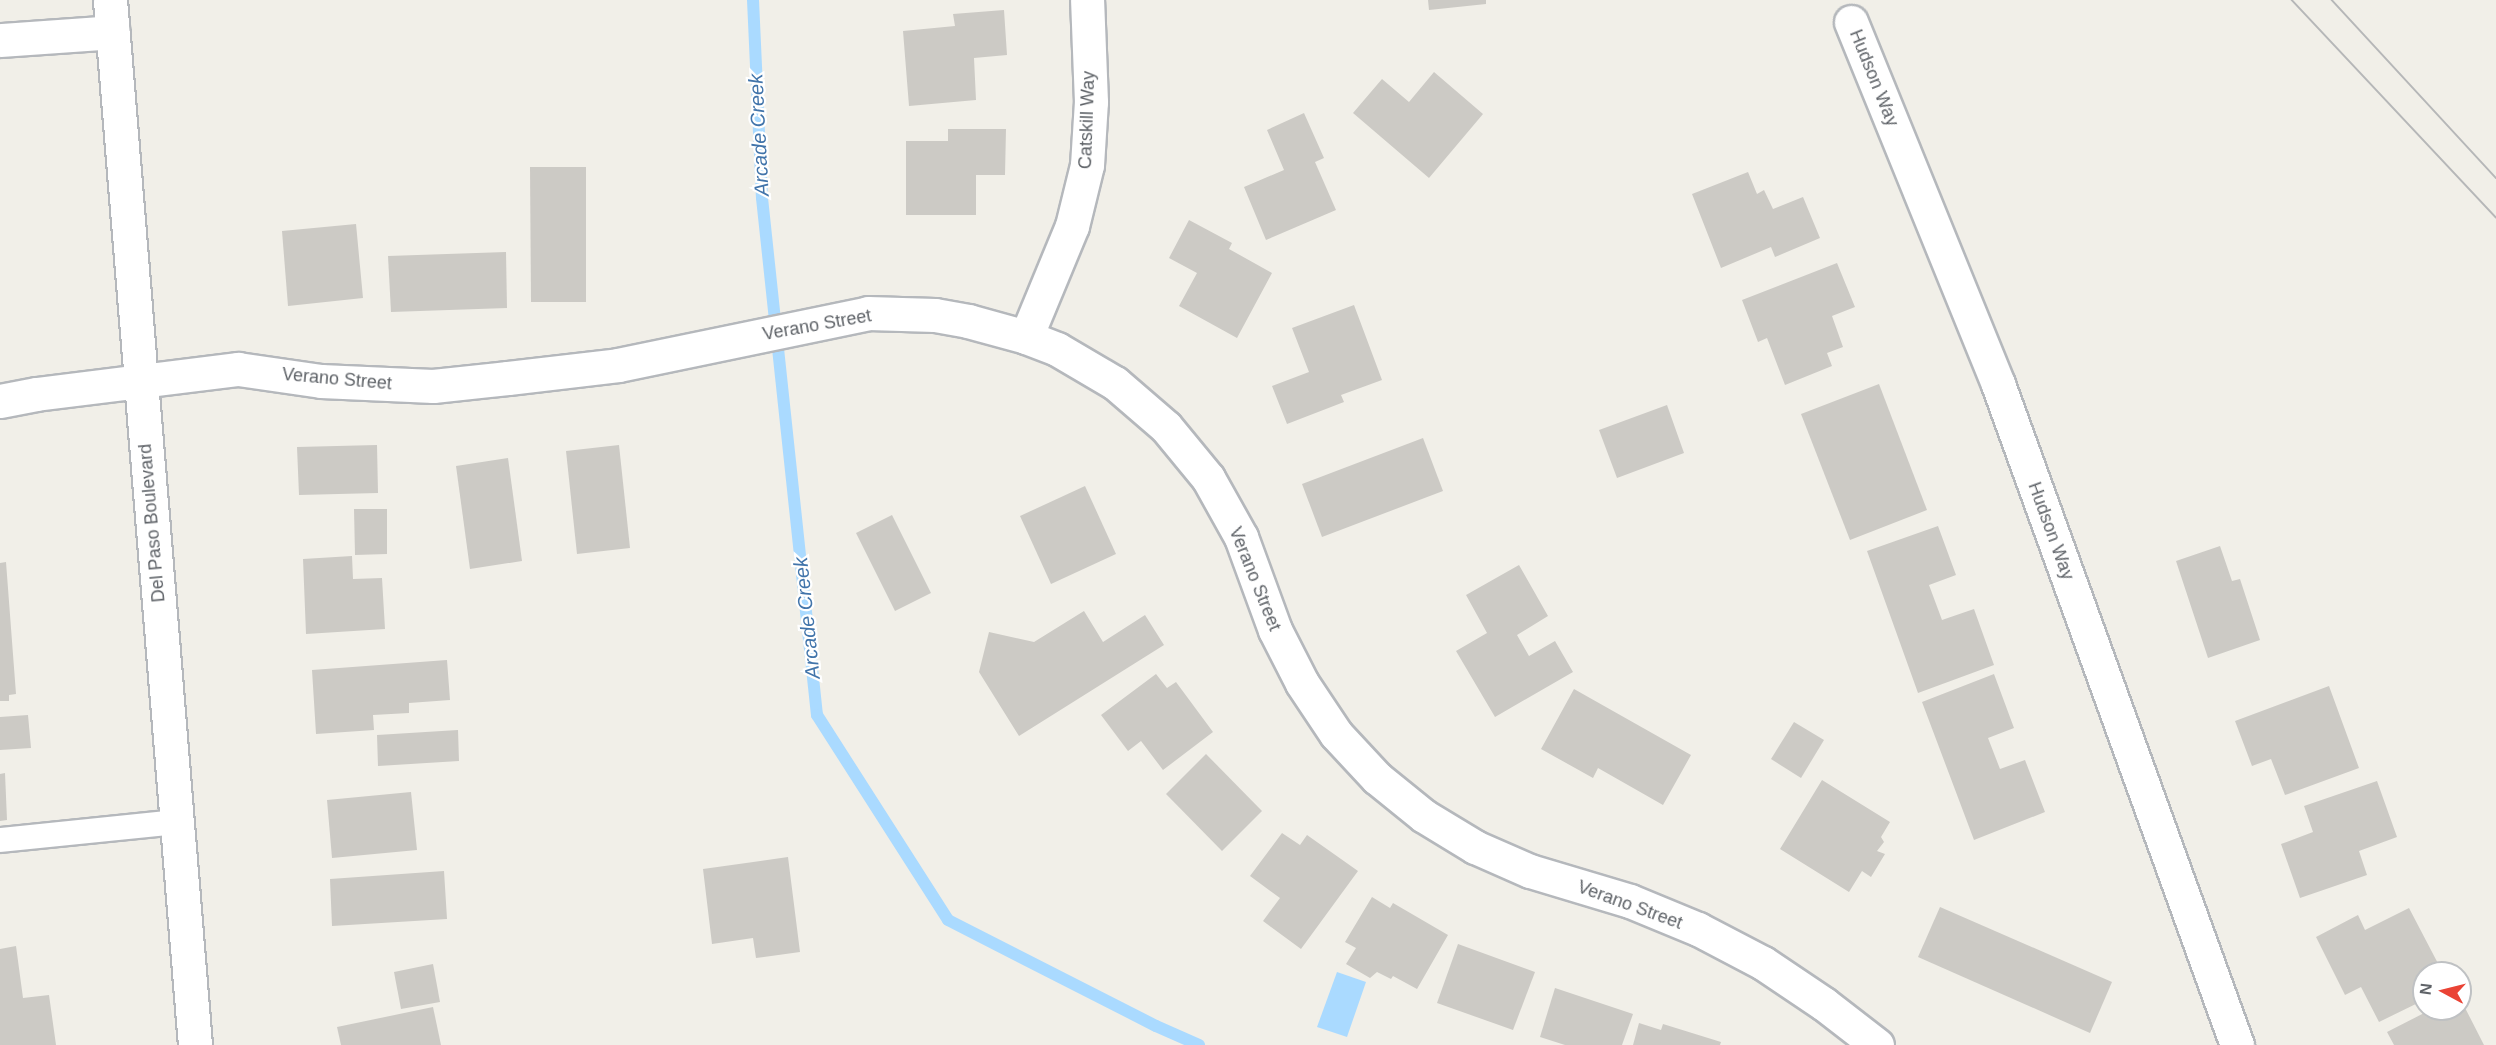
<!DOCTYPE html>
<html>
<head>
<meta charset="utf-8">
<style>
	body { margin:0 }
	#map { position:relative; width:2496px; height:1045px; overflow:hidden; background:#f1efe8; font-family:Helvetica,sans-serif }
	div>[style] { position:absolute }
	.water>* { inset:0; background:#aadaff }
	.stream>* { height:12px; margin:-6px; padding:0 6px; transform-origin:6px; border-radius:6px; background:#aadaff }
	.building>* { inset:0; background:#cccac5 }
	.roads { filter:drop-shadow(2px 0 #b5b8bc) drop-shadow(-2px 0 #b5b8bc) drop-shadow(0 2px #b5b8bc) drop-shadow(0 -2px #b5b8bc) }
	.service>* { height:24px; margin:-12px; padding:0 12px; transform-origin:12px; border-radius:12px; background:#fff }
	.minor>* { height:33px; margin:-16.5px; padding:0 16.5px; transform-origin:16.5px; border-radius:16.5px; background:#fff }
	.tertiary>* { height:33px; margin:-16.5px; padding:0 16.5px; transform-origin:16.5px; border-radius:16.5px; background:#fff }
	.tram>* { height:1.5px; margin:-0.75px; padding:0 0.75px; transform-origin:0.75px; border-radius:0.75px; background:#b6b7b8 }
	span { translate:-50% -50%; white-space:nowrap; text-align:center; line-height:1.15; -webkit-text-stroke:4.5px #fff; paint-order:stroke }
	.street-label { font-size:18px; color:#5f6368 }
	.water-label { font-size:20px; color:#4174aa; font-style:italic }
	.north { position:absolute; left:2412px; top:961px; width:60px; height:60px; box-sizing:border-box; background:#fff; border:2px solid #bfc1c3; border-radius:50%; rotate:277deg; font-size:16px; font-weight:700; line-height:24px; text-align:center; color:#5f6368 }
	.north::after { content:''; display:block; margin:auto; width:21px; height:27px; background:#ea4335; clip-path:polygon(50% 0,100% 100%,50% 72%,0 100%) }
</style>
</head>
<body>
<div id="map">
	<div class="water">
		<div style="clip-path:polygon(1337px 972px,1366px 982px,1347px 1037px,1317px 1027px)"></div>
	</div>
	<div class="stream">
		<div style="left:753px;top:0;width:198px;rotate:87.4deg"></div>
		<div style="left:762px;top:198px;width:520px;rotate:83.93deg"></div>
		<div style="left:817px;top:715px;width:243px;rotate:57.4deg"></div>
		<div style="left:948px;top:920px;width:233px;rotate:27deg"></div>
		<div style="left:1156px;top:1026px;width:47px;rotate:23.8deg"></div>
	</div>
	<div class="building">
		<div style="clip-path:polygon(1428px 0,1486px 0,1486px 4px,1429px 10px)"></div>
		<div style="clip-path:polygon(1004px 10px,1007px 55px,974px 58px,976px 100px,909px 106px,903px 31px,955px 26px,953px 14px)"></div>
		<div style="clip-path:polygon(1434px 72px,1483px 114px,1429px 178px,1353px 113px,1382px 79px,1409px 102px)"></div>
		<div style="clip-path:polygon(1304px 113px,1324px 158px,1315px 162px,1336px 210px,1266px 240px,1244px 187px,1284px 170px,1267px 130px)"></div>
		<div style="clip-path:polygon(948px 129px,1006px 129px,1005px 175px,976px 175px,976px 215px,906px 215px,906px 141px,948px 141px)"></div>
		<div style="clip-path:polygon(530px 167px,586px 167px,586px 302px,531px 302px)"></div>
		<div style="clip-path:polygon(1748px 172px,1757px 194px,1764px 190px,1773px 209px,1803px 197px,1820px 238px,1775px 257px,1771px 247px,1721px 268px,1692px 194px)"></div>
		<div style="clip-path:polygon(1189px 220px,1232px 243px,1229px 249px,1272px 273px,1237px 338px,1179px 306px,1197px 273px,1169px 258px)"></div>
		<div style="clip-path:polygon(356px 224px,363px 298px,288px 306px,282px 231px)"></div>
		<div style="clip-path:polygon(506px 252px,507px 308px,391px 312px,388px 256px)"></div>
		<div style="clip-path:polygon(1837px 263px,1855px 307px,1832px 316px,1843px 347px,1827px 353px,1832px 366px,1785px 385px,1767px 338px,1758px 342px,1742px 300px)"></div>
		<div style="clip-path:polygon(1354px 305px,1382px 380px,1341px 395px,1344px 402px,1287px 424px,1272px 386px,1309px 372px,1292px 328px)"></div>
		<div style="clip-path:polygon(1879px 384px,1927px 510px,1850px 540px,1801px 414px)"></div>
		<div style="clip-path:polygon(1667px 405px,1684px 453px,1617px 478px,1599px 430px)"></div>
		<div style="clip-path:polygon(1423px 438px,1443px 491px,1322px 537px,1302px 484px)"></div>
		<div style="clip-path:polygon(377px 445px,378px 493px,299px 495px,297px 447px)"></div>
		<div style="clip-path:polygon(619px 445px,630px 548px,577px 554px,566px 451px)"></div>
		<div style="clip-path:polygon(508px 458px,522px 561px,470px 569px,456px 466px)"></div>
		<div style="clip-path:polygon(1085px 486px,1116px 554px,1051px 584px,1020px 516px)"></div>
		<div style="clip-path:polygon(354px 509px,387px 509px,387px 554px,355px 555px)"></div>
		<div style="clip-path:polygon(892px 515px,931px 593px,895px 611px,856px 533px)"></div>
		<div style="clip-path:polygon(1938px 526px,1956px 575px,1929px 585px,1942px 620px,1974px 609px,1994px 665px,1918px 693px,1867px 551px)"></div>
		<div style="clip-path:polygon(2220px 546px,2232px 581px,2240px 579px,2260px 640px,2208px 658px,2176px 561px)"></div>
		<div style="clip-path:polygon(352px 556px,353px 579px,382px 578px,385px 629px,306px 634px,303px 559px)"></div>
		<div style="clip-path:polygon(6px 562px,16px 694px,9px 695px,9px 701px,0 701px,0 563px)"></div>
		<div style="clip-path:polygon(1519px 565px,1548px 616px,1517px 635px,1529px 656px,1555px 641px,1573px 672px,1495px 717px,1456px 651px,1487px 633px,1466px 595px)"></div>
		<div style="clip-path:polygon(1084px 611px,1103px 642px,1145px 615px,1164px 645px,1019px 736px,979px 672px,989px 632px,1034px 642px)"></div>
		<div style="clip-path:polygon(447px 660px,450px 700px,409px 703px,409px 713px,373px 715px,374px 730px,316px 734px,312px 670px)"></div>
		<div style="clip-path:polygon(1156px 674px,1167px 688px,1176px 682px,1213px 732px,1163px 770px,1141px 741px,1128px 751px,1101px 715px)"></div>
		<div style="clip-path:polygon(1994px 674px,2014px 728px,1988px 738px,2000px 769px,2025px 760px,2045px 812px,1974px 840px,1922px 702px)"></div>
		<div style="clip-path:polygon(2329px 686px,2359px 768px,2285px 795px,2271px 759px,2252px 766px,2235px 721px)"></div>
		<div style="clip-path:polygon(1574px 689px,1691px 755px,1663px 805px,1598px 768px,1593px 778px,1541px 749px)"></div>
		<div style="clip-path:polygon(28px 715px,31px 748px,0 750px,0 717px)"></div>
		<div style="clip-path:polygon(1794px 722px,1824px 740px,1801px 778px,1771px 759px)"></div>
		<div style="clip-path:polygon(458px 730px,459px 761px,378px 766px,377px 735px)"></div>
		<div style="clip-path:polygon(1206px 754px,1262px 811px,1222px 851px,1166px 794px)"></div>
		<div style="clip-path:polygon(5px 773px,7px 820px,0 821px,0 774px)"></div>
		<div style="clip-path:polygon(1822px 780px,1890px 822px,1881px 837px,1884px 842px,1877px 851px,1885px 854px,1871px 877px,1862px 871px,1849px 892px,1780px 849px)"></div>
		<div style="clip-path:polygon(2377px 781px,2397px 837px,2359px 851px,2367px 875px,2300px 898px,2281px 844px,2313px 832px,2304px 806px)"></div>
		<div style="clip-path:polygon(411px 792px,417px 850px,332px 858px,327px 800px)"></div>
		<div style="clip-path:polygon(1282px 833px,1300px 845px,1307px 835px,1358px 871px,1301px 949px,1263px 921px,1280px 898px,1250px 876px)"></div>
		<div style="clip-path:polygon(788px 857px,800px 952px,756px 958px,753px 938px,712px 944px,703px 869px)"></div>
		<div style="clip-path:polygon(444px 871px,447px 919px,332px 926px,330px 879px)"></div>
		<div style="clip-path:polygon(1372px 897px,1390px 908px,1393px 903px,1448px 935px,1417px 989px,1393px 976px,1391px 979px,1377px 972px,1370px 978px,1346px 964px,1356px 948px,1345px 942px)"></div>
		<div style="clip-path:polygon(1940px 907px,2112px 982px,2090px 1033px,1918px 957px)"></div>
		<div style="clip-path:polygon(2409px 908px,2443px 973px,2424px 973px,2424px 1000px,2379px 1022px,2361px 987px,2345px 995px,2316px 937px,2358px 915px,2365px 930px)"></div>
		<div style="clip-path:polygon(1458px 944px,1535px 972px,1513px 1030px,1437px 1003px)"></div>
		<div style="clip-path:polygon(16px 946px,23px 998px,49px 995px,56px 1045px,0 1045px,0 949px)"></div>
		<div style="clip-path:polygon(433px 964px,440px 1002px,401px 1009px,394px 972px)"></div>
		<div style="clip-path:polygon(1555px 988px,1633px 1014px,1622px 1045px,1565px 1045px,1540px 1037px)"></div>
		<div style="clip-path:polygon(2460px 998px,2484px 1045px,2394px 1045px,2387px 1032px,2432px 1009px,2460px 1009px)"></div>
		<div style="clip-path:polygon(433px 1007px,441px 1045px,341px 1045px,337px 1027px)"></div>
		<div style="clip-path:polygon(1639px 1023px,1661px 1030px,1663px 1024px,1721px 1042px,1720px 1045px,1633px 1045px)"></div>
	</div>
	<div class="roads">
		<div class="service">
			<div style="left:0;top:840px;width:178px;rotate:-5.8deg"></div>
		</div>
		<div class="minor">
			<div style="left:1851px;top:22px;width:391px;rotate:67.9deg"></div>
			<div style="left:1998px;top:384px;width:703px;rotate:70.12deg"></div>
			<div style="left:0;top:40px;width:113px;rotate:-4deg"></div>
			<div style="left:1026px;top:337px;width:120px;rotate:-67.5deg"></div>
			<div style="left:1072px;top:226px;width:63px;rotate:-76.2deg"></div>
			<div style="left:1087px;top:165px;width:63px;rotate:-86.4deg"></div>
			<div style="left:1091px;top:102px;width:102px;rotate:-92.2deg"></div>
			<div style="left:0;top:401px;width:37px;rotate:-11deg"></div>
			<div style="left:36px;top:394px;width:204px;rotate:-7.1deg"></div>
			<div style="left:238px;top:369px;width:84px;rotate:8.2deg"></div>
			<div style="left:321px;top:381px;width:112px;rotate:2.6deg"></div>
			<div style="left:433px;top:386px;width:75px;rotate:-6.1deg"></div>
			<div style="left:508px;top:378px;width:111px;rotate:-6.7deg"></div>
			<div style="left:618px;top:365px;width:255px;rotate:-11.7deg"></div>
			<div style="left:868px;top:313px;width:67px;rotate:1.7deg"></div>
			<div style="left:935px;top:315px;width:34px;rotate:10deg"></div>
			<div style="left:968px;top:321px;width:60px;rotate:15.4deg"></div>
			<div style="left:1026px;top:337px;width:33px;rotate:21deg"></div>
			<div style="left:1057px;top:349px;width:67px;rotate:30.4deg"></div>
			<div style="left:1115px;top:383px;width:67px;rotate:40.8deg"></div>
			<div style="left:1166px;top:427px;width:66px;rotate:50.5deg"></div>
			<div style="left:1208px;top:478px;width:68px;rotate:60.8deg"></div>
			<div style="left:1241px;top:537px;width:99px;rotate:69.9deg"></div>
			<div style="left:1275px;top:630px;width:59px;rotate:63deg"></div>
			<div style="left:1302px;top:683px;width:61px;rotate:56.3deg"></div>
			<div style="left:1336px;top:734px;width:60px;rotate:47deg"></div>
			<div style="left:1377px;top:778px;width:60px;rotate:39deg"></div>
			<div style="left:1424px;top:816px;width:60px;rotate:31.3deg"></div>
			<div style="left:1475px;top:847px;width:60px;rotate:23.6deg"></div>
			<div style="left:1530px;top:871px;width:104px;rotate:16.7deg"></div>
			<div style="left:1630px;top:901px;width:74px;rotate:22.4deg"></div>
			<div style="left:1698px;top:929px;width:73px;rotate:27.6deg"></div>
			<div style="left:1763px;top:963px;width:73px;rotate:33.9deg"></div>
			<div style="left:1824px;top:1004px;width:67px;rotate:37.7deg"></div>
		</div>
		<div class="tertiary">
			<div style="left:110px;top:0;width:1048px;rotate:85.35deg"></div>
		</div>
	</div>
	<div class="tram">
		<div style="left:2292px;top:0;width:298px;rotate:46.8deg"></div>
		<div style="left:2332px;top:0;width:242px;rotate:47.3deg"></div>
	</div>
	<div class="street-label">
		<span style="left:1874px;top:78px;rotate:68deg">Hudson Way</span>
		<span style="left:1087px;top:120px;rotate:-88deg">Catskill Way</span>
		<span style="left:817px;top:325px;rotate:-10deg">Verano Street</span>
		<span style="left:337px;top:379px;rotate:5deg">Verano Street</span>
		<span style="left:152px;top:523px;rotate:-95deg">Del Paso Boulevard</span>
		<span style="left:2051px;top:531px;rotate:70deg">Hudson Way</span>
		<span style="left:1255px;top:579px;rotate:68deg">Verano Street</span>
		<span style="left:1630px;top:905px;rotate:20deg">Verano Street</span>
	</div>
	<div class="water-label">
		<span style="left:759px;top:135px;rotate:-93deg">Arcade Creek</span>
		<span style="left:807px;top:618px;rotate:-96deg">Arcade Creek</span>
	</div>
	<div class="north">N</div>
</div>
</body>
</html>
